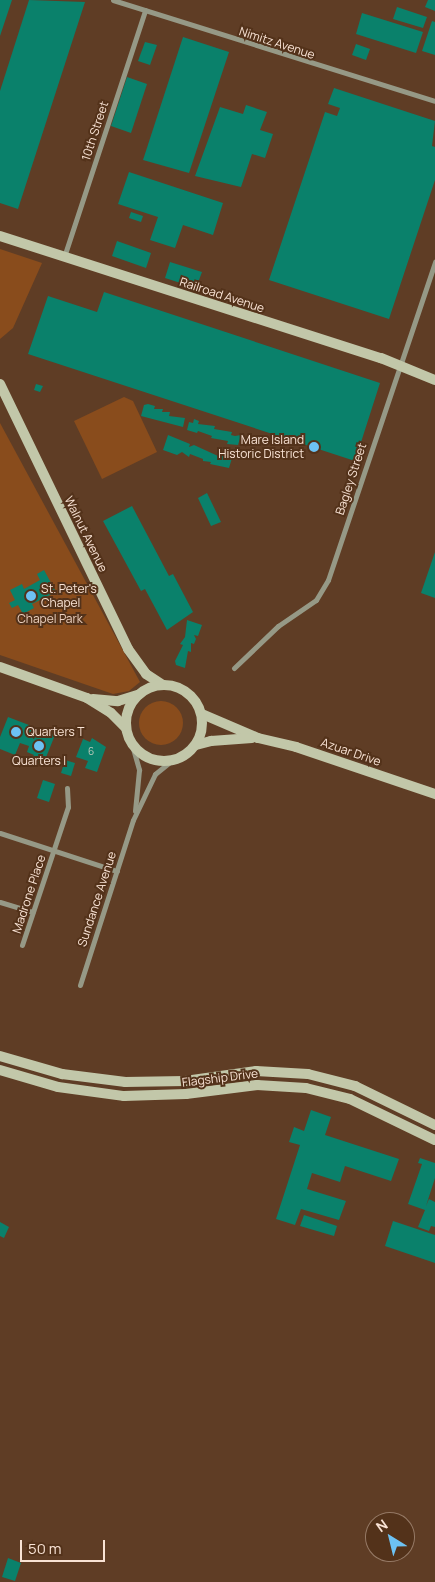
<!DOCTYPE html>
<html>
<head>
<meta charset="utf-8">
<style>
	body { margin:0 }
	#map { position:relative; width:435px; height:1582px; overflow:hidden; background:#5f3d25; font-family:Manrope,sans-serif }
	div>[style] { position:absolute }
	.green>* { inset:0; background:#894c1c }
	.round { border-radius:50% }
	.building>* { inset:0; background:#0a816b }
	.street>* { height:5px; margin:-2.5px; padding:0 2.5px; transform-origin:2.5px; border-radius:2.5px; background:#969986 }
	.secondary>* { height:10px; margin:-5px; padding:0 5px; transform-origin:5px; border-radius:5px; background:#c2c7a9 }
	.secondary>.ring { margin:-5px; padding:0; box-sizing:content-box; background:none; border:10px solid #c2c7a9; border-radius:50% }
	.dots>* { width:14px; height:14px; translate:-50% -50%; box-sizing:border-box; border:2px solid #53321a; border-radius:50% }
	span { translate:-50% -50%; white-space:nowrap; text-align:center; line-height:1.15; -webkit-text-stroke:4px #53321a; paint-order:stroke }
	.number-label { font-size:10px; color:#bdcaba }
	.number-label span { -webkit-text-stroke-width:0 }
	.street-label { font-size:12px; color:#f9e3d5 }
	.poi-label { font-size:12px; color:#f9e3d5 }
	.right { translate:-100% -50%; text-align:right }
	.left { translate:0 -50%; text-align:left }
	.park-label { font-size:12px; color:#ecd1bf }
	.north { position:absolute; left:365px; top:1512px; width:50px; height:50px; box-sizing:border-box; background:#53321a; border:1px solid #957965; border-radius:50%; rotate:324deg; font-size:14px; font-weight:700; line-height:20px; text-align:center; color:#f9e3d5 }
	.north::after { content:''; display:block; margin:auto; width:18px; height:22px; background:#6dc2f3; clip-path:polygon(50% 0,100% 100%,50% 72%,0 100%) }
	.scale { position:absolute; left:20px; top:1540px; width:85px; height:22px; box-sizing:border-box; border:2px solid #f9e3d5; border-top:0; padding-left:6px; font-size:15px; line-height:18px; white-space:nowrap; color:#f9e3d5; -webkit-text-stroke:4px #53321a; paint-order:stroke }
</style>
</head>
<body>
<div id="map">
	<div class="green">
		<div style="clip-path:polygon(0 249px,42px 263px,13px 328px,0 339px)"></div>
		<div style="clip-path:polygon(124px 397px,133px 401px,157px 452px,102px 479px,74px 421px)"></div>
		<div style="clip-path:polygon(0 423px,140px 682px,129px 691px,113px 694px,0 655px)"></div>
		<div class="round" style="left:139px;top:701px;width:44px;height:44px"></div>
	</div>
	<div class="building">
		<div style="clip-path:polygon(0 0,12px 0,0 36px)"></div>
		<div style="clip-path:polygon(29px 0,85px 2px,18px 209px,0 203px,0 91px)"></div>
		<div style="clip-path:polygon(428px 0,435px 0,435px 11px,425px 7px)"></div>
		<div style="clip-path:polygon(397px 7px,427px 17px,423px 28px,393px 19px)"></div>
		<div style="clip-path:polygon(362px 13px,423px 32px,416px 53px,356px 34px)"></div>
		<div style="clip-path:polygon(432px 21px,435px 22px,435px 55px,422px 51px)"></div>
		<div style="clip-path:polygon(183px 37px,229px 52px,189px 173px,143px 160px)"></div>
		<div style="clip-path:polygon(145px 42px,157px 45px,150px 65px,138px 61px)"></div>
		<div style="clip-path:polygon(356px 44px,370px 49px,366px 60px,352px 55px)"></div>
		<div style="clip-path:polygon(127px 77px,147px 84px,131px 133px,111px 126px)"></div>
		<div style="clip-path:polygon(334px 88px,435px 121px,432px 146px,435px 147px,435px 180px,389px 319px,269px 280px,325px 112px,337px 116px,340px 108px,328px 104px)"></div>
		<div style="clip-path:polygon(246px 105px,267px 112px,260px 130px,273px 134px,265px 158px,252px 154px,241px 187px,195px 176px,220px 107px,243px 114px)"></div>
		<div style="clip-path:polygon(129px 172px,223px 203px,213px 235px,183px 225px,175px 248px,150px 240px,158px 217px,118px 204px)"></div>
		<div style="clip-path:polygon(131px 212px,143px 216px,141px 222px,129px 218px)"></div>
		<div style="clip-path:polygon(117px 241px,151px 253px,146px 268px,112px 256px)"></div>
		<div style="clip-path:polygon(170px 262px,202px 272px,196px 288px,165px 278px)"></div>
		<div style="clip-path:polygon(104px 292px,380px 383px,355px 461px,28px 354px,48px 296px,97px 312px)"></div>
		<div style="clip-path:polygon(36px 384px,43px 386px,40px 392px,34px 390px)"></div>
		<div style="clip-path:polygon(148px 404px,155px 406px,154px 409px,163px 409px,162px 412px,170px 412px,169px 416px,185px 418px,183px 427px,141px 416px,144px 405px)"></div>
		<div style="clip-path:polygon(194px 419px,199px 421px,198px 424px,215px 426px,214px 429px,232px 432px,231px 435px,235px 436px,241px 435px,238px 445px,227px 444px,228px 441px,211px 438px,212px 436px,198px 431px,197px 433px,187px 430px,189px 422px,193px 423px)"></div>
		<div style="clip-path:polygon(168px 435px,190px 444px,189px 447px,194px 445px,218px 456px,224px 455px,223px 458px,232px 458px,229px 468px,210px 464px,211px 462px,203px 461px,203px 459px,190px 454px,189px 457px,182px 452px,177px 455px,163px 450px)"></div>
		<div style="clip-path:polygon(207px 493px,221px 522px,211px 526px,198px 498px)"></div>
		<div style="clip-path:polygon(132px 506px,169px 576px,173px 574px,193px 612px,167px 630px,145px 589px,141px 591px,103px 521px)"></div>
		<div style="clip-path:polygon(435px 552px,435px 598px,421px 593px)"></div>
		<div style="clip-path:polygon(44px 570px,56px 592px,32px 604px,34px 608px,23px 614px,18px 605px,12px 608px,9px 603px,15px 600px,10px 590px,22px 584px,24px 589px,40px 580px,37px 574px)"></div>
		<div style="clip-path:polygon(187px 620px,202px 625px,198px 636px,194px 635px,196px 639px,194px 644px,191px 643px,191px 652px,188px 651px,185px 668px,176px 665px,175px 661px,183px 645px,180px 644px,185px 637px)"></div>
		<div style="clip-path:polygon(8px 717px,55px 735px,43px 765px,31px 761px,34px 755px,27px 752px,29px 746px,20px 743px,15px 755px,0 749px,0 737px)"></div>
		<div style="clip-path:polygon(92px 738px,106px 747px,97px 772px,85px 768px,88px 761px,76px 757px,83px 739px,90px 742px)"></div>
		<div style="clip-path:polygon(65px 760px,75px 763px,71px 776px,61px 773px)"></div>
		<div style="clip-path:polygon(43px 780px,55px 784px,49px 802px,37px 798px)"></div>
		<div style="clip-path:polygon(311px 1110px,331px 1117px,325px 1135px,399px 1159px,391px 1181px,345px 1166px,340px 1182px,312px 1173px,307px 1189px,346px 1201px,339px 1220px,301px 1209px,295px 1225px,276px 1219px,300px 1145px,289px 1142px,294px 1127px,304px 1131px)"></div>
		<div style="clip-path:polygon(420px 1158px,435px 1163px,435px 1178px,426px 1206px,429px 1199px,435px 1202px,435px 1227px,431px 1226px,429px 1231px,418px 1227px,425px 1210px,408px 1204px,422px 1164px,418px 1163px)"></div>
		<div style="clip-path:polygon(304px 1215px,337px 1226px,334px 1236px,300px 1226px)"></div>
		<div style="clip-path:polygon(393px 1221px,435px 1235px,435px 1263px,385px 1246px)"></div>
		<div style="clip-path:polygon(0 1222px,9px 1227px,4px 1238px,0 1236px)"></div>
		<div style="clip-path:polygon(8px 1558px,21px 1563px,15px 1581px,2px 1577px)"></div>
	</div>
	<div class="street">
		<div style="left:113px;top:0;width:337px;rotate:17.4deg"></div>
		<div style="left:64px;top:257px;width:260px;rotate:-71.8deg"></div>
		<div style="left:234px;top:668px;width:61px;rotate:-43.7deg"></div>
		<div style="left:278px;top:626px;width:46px;rotate:-34.4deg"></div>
		<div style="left:316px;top:600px;width:23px;rotate:-59deg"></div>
		<div style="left:328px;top:580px;width:336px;rotate:-71.4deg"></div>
		<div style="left:132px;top:745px;width:26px;rotate:74deg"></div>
		<div style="left:139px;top:770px;width:41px;rotate:95.6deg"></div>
		<div style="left:0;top:833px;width:123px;rotate:18deg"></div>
		<div style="left:0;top:902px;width:34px;rotate:17deg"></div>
		<div style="left:22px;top:945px;width:145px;rotate:-71.6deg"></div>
		<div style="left:68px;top:807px;width:19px;rotate:-93deg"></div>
		<div style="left:80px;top:985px;width:173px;rotate:-72.2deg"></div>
		<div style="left:133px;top:820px;width:51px;rotate:-64.4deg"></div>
		<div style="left:155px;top:774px;width:21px;rotate:-39deg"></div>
	</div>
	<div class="secondary">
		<div style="left:0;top:236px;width:400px;rotate:17.8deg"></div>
		<div style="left:381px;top:358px;width:58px;rotate:22.2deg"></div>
		<div style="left:0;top:384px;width:294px;rotate:64.2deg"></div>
		<div style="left:128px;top:649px;width:31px;rotate:54deg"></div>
		<div style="left:146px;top:674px;width:20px;rotate:33deg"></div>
		<div style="left:0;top:667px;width:92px;rotate:19.6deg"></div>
		<div style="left:87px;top:698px;width:28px;rotate:32deg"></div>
		<div style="left:111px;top:713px;width:21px;rotate:45deg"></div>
		<div class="ring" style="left:126px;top:685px;width:66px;height:66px"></div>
		<div style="left:93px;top:699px;width:25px;rotate:5deg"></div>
		<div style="left:118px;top:701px;width:21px;rotate:-17deg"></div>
		<div style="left:202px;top:714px;width:61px;rotate:23.2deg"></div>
		<div style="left:258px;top:738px;width:39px;rotate:13deg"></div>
		<div style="left:296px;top:747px;width:147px;rotate:18.7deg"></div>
		<div style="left:196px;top:745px;width:16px;rotate:-15deg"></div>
		<div style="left:211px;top:741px;width:41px;rotate:-4.2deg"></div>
		<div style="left:0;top:1056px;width:65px;rotate:16.2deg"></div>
		<div style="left:62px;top:1074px;width:64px;rotate:7.2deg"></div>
		<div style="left:125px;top:1082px;width:60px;rotate:-1deg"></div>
		<div style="left:185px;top:1081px;width:72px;rotate:-8deg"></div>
		<div style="left:256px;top:1071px;width:52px;rotate:3.3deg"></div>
		<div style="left:308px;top:1074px;width:49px;rotate:14.3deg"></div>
		<div style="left:355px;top:1086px;width:89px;rotate:26deg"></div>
		<div style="left:0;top:1070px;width:60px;rotate:16.3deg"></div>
		<div style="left:58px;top:1087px;width:67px;rotate:7.8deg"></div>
		<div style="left:124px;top:1096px;width:62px;rotate:-1.8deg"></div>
		<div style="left:186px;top:1094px;width:72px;rotate:-7.2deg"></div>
		<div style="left:257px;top:1085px;width:49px;rotate:3.5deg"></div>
		<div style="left:306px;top:1088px;width:45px;rotate:14deg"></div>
		<div style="left:350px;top:1099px;width:94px;rotate:25.8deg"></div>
	</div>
	<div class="dots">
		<div style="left:314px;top:447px;background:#6dc2f3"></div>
		<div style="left:31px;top:596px;background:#6dc2f3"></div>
		<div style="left:16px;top:732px;background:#6dc2f3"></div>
		<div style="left:39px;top:746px;background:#6dc2f3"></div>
	</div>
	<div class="number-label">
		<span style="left:91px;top:752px">6</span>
	</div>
	<div class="street-label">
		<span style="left:277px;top:43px;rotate:18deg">Nimitz Avenue</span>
		<span style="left:95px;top:131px;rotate:-72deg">10th Street</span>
		<span style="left:222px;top:295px;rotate:18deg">Railroad Avenue</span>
		<span style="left:351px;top:479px;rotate:-72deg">Bagley Street</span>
		<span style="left:86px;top:534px;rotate:64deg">Walnut Avenue</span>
		<span style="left:351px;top:752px;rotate:19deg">Azuar Drive</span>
		<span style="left:29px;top:894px;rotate:-72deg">Madrone Place</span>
		<span style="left:97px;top:899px;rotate:-72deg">Sundance Avenue</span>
		<span style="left:220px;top:1078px;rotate:-7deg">Flagship Drive</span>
	</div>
	<div class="poi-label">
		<span class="right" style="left:304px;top:447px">Mare Island<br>Historic District</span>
		<span class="left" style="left:41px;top:596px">St. Peter's<br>Chapel</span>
		<span class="left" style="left:26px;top:732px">Quarters T</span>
		<span style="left:39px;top:761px">Quarters I</span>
	</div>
	<div class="park-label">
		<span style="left:50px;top:619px">Chapel Park</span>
	</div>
	<div class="north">N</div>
	<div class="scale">50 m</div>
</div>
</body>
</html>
